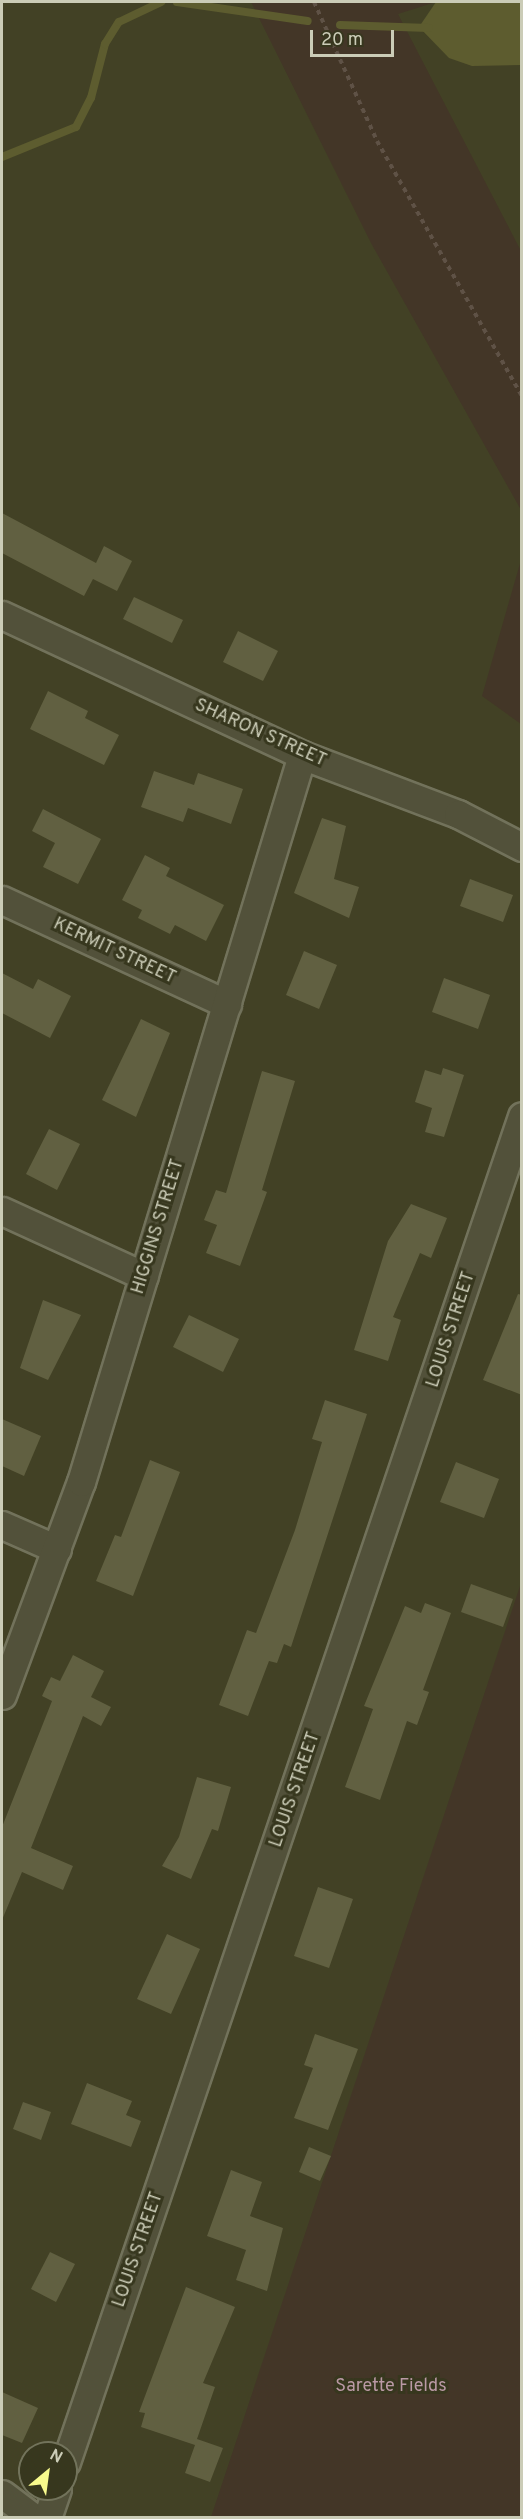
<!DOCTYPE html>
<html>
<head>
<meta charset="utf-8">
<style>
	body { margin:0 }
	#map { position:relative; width:523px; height:2519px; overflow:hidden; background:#424125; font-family:Overpass,sans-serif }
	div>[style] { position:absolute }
	.green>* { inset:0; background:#433627 }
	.water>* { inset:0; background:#5d5c2f }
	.stream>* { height:8px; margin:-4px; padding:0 4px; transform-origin:4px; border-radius:4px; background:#5d5c2f }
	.building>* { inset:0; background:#616041 }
	.path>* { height:4px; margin-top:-2px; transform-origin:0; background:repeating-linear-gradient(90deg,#5f5246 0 4.5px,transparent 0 9px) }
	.roads { filter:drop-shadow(2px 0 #72725b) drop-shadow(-2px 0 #72725b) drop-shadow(0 2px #72725b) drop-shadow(0 -2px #72725b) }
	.minor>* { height:27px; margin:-13.5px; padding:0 13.5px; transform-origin:13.5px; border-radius:13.5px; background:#52513a }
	span { translate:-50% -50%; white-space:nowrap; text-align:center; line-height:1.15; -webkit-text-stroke:6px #37371e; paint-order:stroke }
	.street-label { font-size:18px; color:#cbccb7 }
	.park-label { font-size:18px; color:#ba99a5 }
	.frame { position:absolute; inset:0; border:3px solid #cbccb7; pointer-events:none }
	.north { position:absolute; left:18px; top:2441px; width:60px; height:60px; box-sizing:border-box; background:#37371e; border:2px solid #72735b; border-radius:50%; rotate:29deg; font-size:16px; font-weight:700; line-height:24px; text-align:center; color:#cbccb7 }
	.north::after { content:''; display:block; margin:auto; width:21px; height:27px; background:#f8fa8d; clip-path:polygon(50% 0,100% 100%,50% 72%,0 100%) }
	.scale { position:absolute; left:310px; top:30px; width:84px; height:27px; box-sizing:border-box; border:3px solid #cbccb7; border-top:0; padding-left:8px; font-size:18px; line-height:21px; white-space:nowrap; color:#cbccb7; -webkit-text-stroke:4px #37371e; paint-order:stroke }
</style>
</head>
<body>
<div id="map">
	<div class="green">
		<div style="clip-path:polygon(251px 2px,436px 2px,398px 14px,521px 251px,521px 510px,371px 243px)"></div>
		<div style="clip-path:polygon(521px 560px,521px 724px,482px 696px)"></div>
		<div style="clip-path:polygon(521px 1583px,521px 2517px,211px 2517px,386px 1990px)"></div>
	</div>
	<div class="water">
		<div style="clip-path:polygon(436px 2px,521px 2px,521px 65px,472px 66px,449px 58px,419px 27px)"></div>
	</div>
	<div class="stream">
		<div style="left:177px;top:2px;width:132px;rotate:8.3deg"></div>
		<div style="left:340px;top:25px;width:89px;rotate:1.9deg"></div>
		<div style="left:2px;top:157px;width:80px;rotate:-22.1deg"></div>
		<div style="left:76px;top:127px;width:33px;rotate:-63deg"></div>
		<div style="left:91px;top:98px;width:56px;rotate:-75.5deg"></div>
		<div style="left:105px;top:44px;width:26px;rotate:-58deg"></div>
		<div style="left:119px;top:22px;width:47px;rotate:-25.5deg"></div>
	</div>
	<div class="building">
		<div style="clip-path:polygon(2px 513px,96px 563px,104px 546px,132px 561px,117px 591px,93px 579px,84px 596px,2px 553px)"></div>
		<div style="clip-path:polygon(134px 597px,183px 620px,172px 643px,123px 619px)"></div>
		<div style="clip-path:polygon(238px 631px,278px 651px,263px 681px,223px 662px)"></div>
		<div style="clip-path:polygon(48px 691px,88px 711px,85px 718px,119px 735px,104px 765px,30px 729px)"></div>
		<div style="clip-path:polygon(154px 771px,194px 785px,198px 773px,243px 789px,231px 824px,188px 808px,183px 822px,141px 807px)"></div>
		<div style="clip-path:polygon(43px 809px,101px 839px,78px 884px,43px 867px,55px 843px,32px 831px)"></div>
		<div style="clip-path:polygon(322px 818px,346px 826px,334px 879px,359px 887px,349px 918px,294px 893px)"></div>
		<div style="clip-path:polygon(145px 855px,170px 868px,166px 876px,224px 905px,206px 941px,175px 925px,170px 934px,138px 918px,142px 910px,122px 900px)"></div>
		<div style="clip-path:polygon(470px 879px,513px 895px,503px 922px,460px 906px)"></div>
		<div style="clip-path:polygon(304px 951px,337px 965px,319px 1009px,286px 995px)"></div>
		<div style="clip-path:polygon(2px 973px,33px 989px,38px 979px,71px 996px,50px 1038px,2px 1013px)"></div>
		<div style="clip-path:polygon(444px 978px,490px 995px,478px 1029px,432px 1012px)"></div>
		<div style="clip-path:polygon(141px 1019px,170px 1033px,136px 1117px,102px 1100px)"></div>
		<div style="clip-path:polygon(443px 1068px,464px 1075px,444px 1137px,425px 1132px,432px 1108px,415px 1102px,425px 1070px,441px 1075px)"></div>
		<div style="clip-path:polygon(262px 1071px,295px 1081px,262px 1190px,267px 1192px,240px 1266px,206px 1253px,217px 1225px,204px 1220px,216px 1190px,226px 1193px)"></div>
		<div style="clip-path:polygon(49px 1129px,80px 1144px,57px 1190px,26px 1174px)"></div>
		<div style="clip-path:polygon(411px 1204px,447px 1218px,431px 1258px,420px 1253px,393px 1317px,401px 1320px,388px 1361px,354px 1350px,388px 1241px)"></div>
		<div style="clip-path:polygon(518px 1294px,522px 1295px,522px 1395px,483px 1380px)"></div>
		<div style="clip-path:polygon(43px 1300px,81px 1315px,48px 1380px,20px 1368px)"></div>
		<div style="clip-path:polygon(189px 1315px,239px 1339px,223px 1372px,173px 1347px)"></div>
		<div style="clip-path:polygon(325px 1400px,367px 1414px,291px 1647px,284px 1644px,277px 1663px,269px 1661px,248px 1716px,219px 1705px,247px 1630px,256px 1633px,295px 1530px,322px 1442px,312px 1439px)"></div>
		<div style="clip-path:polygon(2px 1419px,41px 1436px,24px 1476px,2px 1466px)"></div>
		<div style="clip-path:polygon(150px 1460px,180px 1472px,133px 1596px,96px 1581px,115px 1535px,121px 1537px)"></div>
		<div style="clip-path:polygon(456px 1462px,499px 1479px,484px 1518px,440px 1502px)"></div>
		<div style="clip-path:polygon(471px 1584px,513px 1599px,503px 1627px,461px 1612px)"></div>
		<div style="clip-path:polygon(425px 1603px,451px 1613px,423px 1690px,429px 1692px,417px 1725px,407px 1721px,380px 1800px,345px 1787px,373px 1709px,364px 1706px,405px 1606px,421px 1613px)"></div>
		<div style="clip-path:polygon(73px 1655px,104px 1671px,91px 1697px,111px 1707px,101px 1726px,83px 1716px,31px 1848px,73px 1866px,63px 1890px,22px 1872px,2px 1920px,2px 1827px,52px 1701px,42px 1696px,51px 1677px,60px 1681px)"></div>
		<div style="clip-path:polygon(197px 1777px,231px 1787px,218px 1831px,212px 1829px,191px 1879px,162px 1866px,179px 1837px)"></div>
		<div style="clip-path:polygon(318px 1887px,353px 1899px,329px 1968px,294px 1956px)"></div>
		<div style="clip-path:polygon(167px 1934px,200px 1949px,171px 2014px,137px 1999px)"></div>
		<div style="clip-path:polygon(315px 2034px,358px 2049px,328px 2130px,294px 2118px,313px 2068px,304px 2065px)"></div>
		<div style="clip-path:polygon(87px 2083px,132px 2101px,126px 2115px,141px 2121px,131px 2147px,71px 2124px)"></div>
		<div style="clip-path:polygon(23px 2102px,51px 2112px,41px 2140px,13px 2129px)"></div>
		<div style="clip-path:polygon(309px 2147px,331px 2156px,320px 2181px,299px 2172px)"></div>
		<div style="clip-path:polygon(231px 2170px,262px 2182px,250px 2216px,283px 2228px,267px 2291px,236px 2280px,246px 2250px,207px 2236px)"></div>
		<div style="clip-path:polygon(50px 2252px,75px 2264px,56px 2302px,31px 2289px)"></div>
		<div style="clip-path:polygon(186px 2287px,235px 2307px,203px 2383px,215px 2387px,197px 2439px,223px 2448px,210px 2482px,185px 2473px,195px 2445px,141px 2427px,145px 2413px,139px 2412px)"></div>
		<div style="clip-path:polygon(2px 2392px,38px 2408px,22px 2443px,2px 2435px)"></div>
	</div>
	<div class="path">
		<div style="left:314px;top:2px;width:153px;rotate:65.6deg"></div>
		<div style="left:377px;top:141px;width:293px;rotate:60.4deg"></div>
	</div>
	<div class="roads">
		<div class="minor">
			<div style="left:2px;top:615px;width:331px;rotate:25deg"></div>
			<div style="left:302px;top:755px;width:167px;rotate:20.7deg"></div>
			<div style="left:458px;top:814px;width:72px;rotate:27.3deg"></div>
			<div style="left:2px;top:900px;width:248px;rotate:24.8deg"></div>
			<div style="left:2px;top:1211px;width:156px;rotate:24.6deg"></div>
			<div style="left:2px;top:1525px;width:60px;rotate:23.6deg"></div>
			<div style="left:2px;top:1695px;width:227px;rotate:-69.7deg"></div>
			<div style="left:81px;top:1482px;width:760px;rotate:-73.09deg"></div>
			<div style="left:66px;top:2462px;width:1421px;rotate:-71.28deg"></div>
			<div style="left:2px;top:2494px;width:40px;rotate:37deg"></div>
			<div style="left:47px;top:2518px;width:31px;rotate:-71deg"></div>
		</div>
	</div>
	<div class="street-label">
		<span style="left:260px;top:734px;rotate:24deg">SHARON STREET</span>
		<span style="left:114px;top:952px;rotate:25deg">KERMIT STREET</span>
		<span style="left:159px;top:1227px;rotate:-73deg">HIGGINS STREET</span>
		<span style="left:452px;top:1330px;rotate:-72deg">LOUIS STREET</span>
		<span style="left:296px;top:1790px;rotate:-71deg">LOUIS STREET</span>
		<span style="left:139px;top:2250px;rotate:-71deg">LOUIS STREET</span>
	</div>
	<div class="park-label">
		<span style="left:391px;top:2387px">Sarette Fields</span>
	</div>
	<div class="frame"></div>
	<div class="north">N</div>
	<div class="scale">20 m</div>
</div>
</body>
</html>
